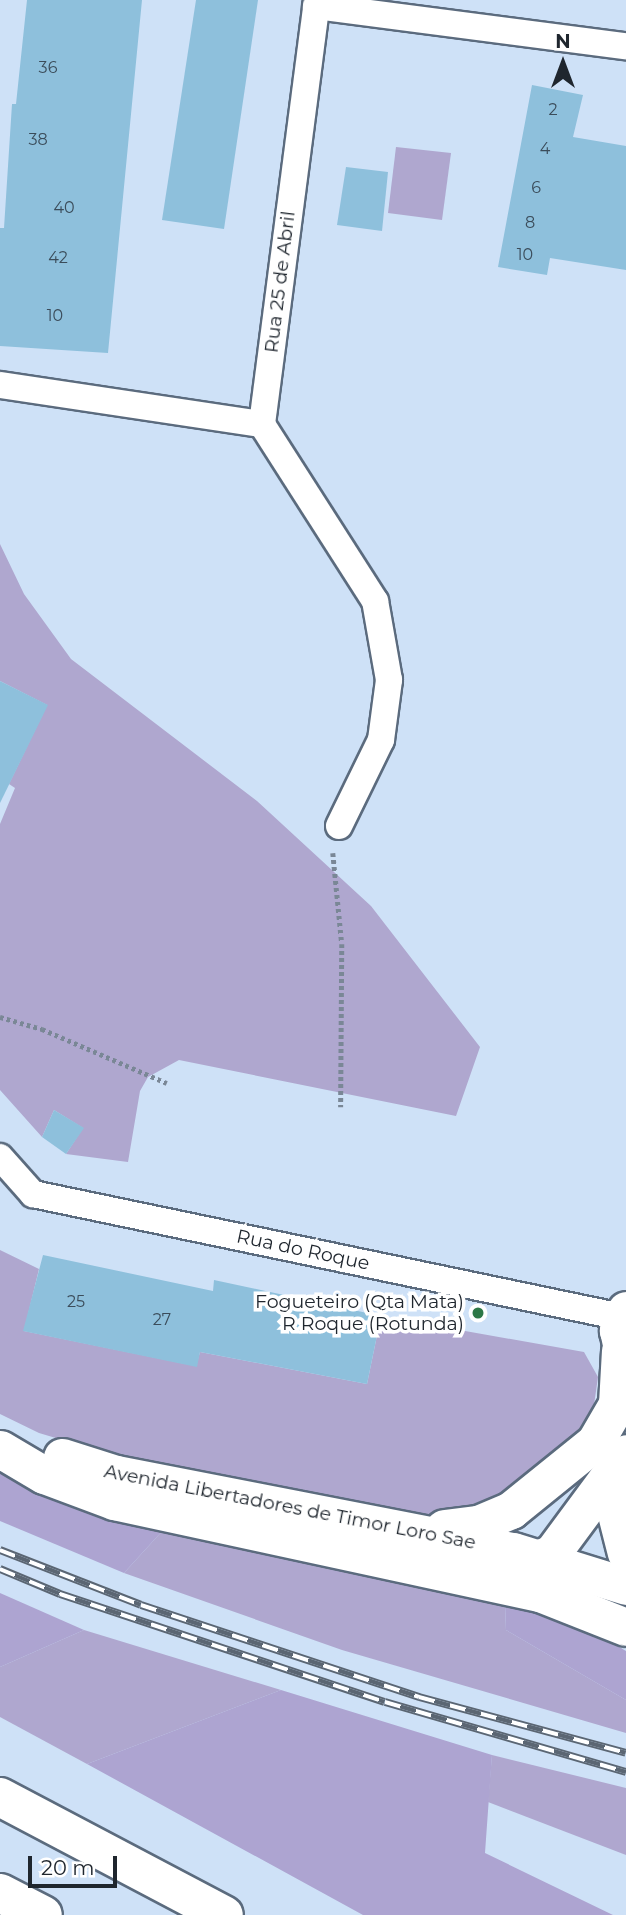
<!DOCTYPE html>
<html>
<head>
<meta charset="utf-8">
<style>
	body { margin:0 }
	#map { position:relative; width:626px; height:1915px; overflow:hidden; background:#cee1f7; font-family:Montserrat,sans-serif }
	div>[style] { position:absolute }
	.green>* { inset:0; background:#afa7cf }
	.forest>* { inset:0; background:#ada4d1 }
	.building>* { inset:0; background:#8ec0dc }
	.path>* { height:4.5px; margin-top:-2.25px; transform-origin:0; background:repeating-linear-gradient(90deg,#7a8796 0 3.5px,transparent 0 7px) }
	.roads { filter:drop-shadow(2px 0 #5b6b7e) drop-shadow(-2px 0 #5b6b7e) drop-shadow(0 2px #5b6b7e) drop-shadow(0 -2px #5b6b7e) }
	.street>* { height:26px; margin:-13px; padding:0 13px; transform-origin:13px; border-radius:13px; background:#fff }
	.secondary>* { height:37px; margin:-18.5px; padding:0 18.5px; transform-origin:18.5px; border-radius:18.5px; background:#fff }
	.highway>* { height:38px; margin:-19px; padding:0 19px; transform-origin:19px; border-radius:19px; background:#fff }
	.rail>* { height:8px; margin-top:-4px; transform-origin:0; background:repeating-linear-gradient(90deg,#fff 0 16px,#5b6673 0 32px); box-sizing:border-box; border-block:2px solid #5b6673 }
	.dots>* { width:19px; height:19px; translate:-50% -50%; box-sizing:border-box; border:4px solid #fff; border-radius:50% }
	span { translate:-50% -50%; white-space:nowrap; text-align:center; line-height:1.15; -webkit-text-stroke:7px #fff; paint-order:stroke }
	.number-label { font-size:16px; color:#3b4c5a }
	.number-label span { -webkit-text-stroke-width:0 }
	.street-label { font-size:19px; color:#1f262e }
	.poi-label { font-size:19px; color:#1f262e }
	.right { translate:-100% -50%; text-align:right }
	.north { position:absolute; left:528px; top:28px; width:70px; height:70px; -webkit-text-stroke:5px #fff; paint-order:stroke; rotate:0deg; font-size:19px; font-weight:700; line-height:28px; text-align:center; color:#1f262e }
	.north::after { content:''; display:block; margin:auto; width:24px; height:32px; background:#1f262e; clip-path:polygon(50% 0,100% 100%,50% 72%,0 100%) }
	.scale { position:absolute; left:28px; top:1856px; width:89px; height:32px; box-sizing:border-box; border:4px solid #1f262e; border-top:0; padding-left:9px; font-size:21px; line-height:24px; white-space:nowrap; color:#1f262e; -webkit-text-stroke:5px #fff; paint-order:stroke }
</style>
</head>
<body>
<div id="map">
	<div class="green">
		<div style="clip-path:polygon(396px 147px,451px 153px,442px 220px,388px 213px)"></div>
		<div style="clip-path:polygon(0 544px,24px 594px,71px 659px,257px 801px,371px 906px,480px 1047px,456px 1116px,179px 1060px,148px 1077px,140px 1091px,128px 1162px,66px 1154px,83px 1128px,54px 1110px,42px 1137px,0 1090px,0 824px,15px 788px,9px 784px,47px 705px,0 681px)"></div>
		<div style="clip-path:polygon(0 1250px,39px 1269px,24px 1331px,196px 1366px,200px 1352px,367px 1384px,381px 1316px,584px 1352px,598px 1377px,593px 1412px,584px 1428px,491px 1504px,463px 1514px,427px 1515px,143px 1464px,39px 1433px,0 1414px)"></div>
		<div style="clip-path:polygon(165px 1528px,505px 1603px,506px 1630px,626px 1700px,626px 1733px,342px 1650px,124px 1573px)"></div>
		<div style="clip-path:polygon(84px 1630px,281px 1690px,87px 1764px,0 1717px,0 1667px)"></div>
		<div style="clip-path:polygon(492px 1755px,626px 1788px,626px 1855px,488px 1802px)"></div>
	</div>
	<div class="forest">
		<div style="clip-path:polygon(0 1460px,165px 1528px,124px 1573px,0 1521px)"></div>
		<div style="clip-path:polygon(0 1593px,84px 1630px,0 1667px)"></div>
		<div style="clip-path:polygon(505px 1603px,574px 1620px,626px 1651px,626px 1700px,506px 1630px)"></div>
		<div style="clip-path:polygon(281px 1690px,492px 1755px,485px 1853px,613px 1915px,363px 1915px,87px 1764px)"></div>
	</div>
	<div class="building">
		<div style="clip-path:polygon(27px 0,142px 0,108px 353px,0 346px,0 228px,4px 228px,12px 104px,16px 104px)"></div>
		<div style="clip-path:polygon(196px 0,258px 0,224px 229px,162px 220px)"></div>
		<div style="clip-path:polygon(532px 85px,583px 95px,573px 137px,626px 146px,626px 270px,550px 258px,547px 275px,498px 267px)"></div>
		<div style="clip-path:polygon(346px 167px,388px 172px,382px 231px,337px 225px)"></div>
		<div style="clip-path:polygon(0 681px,48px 705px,0 803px)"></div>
		<div style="clip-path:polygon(54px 1110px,84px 1128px,66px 1154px,42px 1137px)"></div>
		<div style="clip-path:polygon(43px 1255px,213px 1291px,214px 1280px,381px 1316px,367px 1384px,200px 1352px,197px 1367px,23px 1331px)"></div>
	</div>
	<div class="path">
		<div style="left:333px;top:853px;width:91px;rotate:84.4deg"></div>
		<div style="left:342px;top:944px;width:163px;rotate:90.4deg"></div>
		<div style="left:0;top:1017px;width:44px;rotate:15.9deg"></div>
		<div style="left:42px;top:1029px;width:136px;rotate:23.4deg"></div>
	</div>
	<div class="roads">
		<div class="street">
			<div style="left:0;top:385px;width:265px;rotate:8.5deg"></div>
			<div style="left:339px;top:826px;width:96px;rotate:-64deg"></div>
			<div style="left:381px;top:740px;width:61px;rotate:-82.4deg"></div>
			<div style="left:389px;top:680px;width:80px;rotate:-100deg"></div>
			<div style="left:375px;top:601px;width:210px;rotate:-122.6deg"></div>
			<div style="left:262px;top:424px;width:421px;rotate:-82.6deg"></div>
			<div style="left:316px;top:6px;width:313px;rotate:7.4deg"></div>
			<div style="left:0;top:1157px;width:50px;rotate:48.3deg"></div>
			<div style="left:33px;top:1194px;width:602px;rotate:11.8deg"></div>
		</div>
		<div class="secondary">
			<div style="left:626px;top:1310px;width:22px;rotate:112deg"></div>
			<div style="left:618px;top:1330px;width:38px;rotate:78deg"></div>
			<div style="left:0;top:1449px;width:51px;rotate:30.6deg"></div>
			<div style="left:44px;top:1475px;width:75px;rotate:20.4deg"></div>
			<div style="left:114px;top:1501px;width:436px;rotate:12.2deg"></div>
			<div style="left:540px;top:1593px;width:92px;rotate:21.6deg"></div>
			<div style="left:62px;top:1457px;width:57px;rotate:17.5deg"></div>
			<div style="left:116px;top:1474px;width:404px;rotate:11deg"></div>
			<div style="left:513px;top:1551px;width:118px;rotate:17.2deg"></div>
			<div style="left:626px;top:1463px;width:26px;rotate:115deg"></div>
			<div style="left:615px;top:1487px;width:23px;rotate:90deg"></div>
			<div style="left:615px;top:1510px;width:44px;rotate:75.7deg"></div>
			<div style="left:444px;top:1528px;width:34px;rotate:-7deg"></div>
			<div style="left:478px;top:1524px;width:36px;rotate:-23deg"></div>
			<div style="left:511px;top:1510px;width:108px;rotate:-39deg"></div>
			<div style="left:595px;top:1442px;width:44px;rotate:-59.9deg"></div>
			<div style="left:617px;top:1404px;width:53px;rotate:-86.8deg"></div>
			<div style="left:525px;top:1564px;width:29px;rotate:-22deg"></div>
			<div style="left:552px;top:1553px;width:124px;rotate:-53.5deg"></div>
		</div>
		<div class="highway">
			<div style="left:0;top:1797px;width:253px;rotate:27.8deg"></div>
			<div style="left:0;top:1893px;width:48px;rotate:27.1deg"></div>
		</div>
	</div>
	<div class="rail">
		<div style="left:0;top:1550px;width:151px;rotate:21.3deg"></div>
		<div style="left:141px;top:1605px;width:293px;rotate:18.3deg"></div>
		<div style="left:419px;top:1697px;width:214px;rotate:15.1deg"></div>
		<div style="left:0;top:1569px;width:65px;rotate:22.6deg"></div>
		<div style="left:60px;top:1594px;width:342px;rotate:18.4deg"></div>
		<div style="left:385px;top:1702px;width:251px;rotate:16.2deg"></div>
	</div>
	<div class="dots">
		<div style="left:478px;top:1313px;background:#2d7847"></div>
	</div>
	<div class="number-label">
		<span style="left:48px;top:68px">36</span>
		<span style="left:553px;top:110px">2</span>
		<span style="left:38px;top:140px">38</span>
		<span style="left:545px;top:149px">4</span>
		<span style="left:536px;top:188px">6</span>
		<span style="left:64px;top:208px">40</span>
		<span style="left:530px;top:223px">8</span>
		<span style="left:525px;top:255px">10</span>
		<span style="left:58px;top:258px">42</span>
		<span style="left:55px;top:316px">10</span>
		<span style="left:76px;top:1302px">25</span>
		<span style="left:162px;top:1320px">27</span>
	</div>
	<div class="street-label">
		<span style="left:280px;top:282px;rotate:-83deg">Rua 25 de Abril</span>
		<span style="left:303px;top:1250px;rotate:12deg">Rua do Roque</span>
		<span style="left:290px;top:1507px;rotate:11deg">Avenida Libertadores de Timor Loro Sae</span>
	</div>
	<div class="poi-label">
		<span class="right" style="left:464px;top:1313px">Fogueteiro (Qta Mata)<br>R Roque (Rotunda)</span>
	</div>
	<div class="north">N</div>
	<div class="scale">20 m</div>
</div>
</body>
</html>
